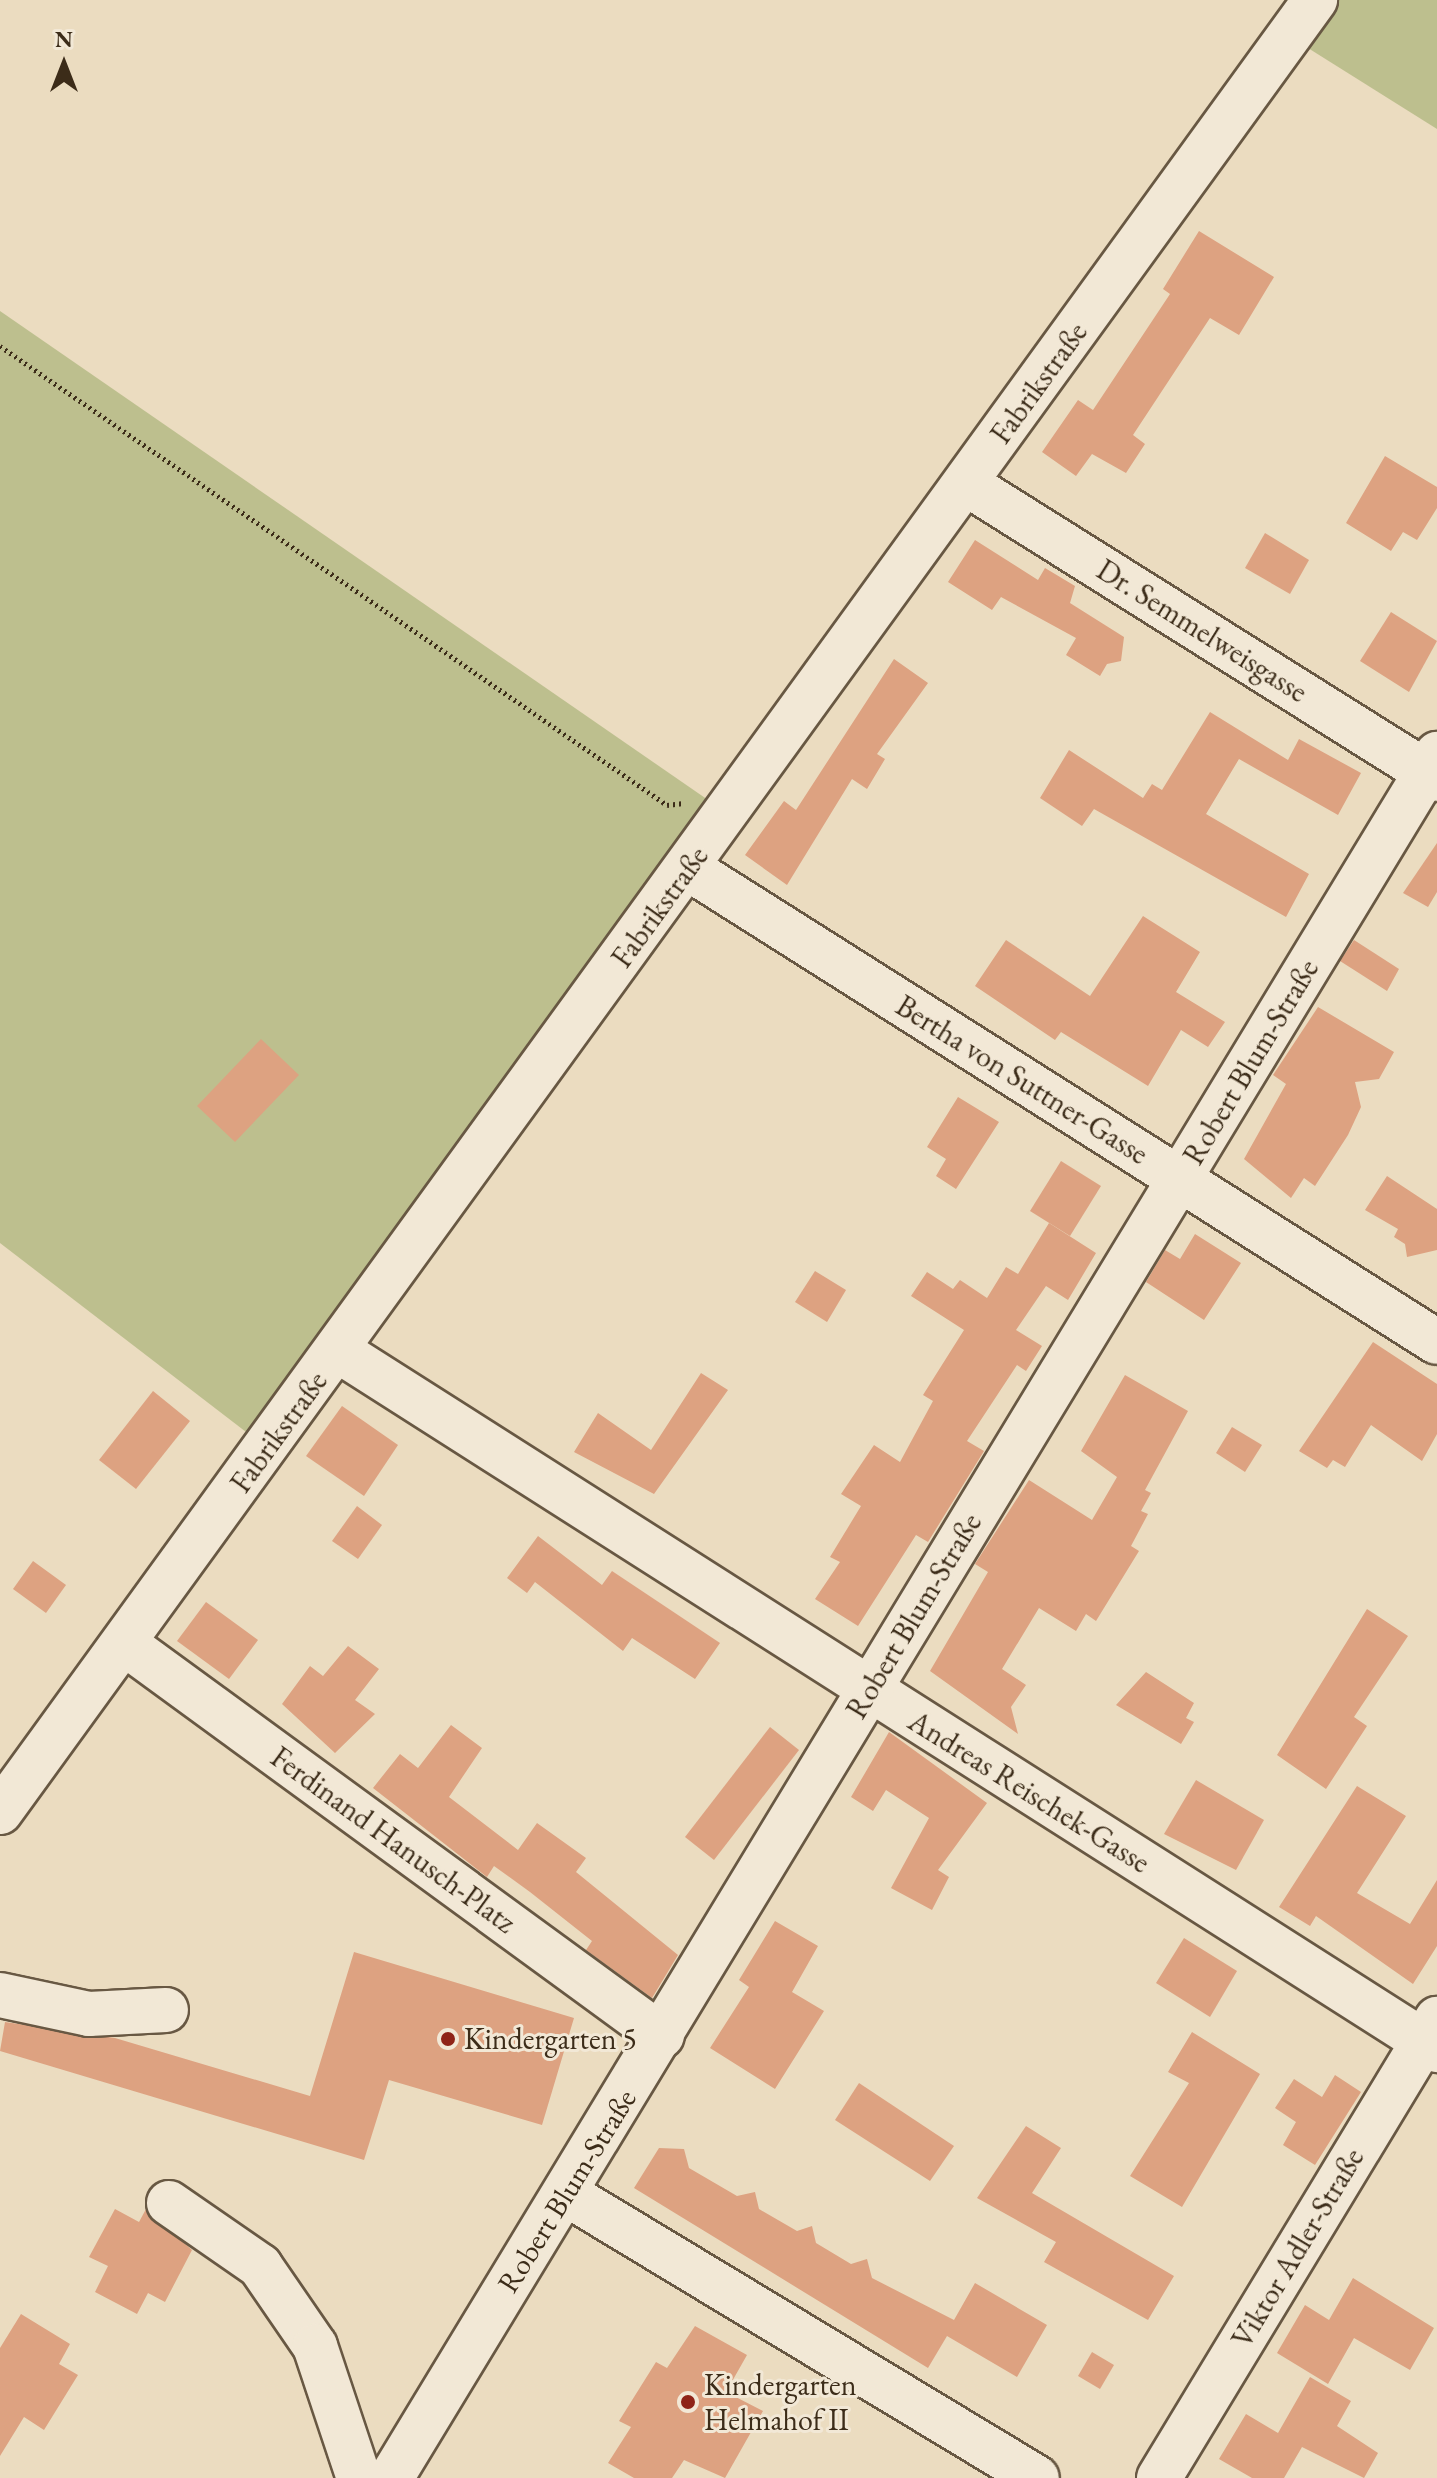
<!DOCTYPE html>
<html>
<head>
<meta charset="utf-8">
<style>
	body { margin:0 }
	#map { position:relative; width:1437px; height:2478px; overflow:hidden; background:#ebdcc0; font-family:"EB Garamond",serif }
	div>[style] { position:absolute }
	.green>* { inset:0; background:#bdbf8e }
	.building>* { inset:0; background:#dda281 }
	.path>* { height:5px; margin-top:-2.5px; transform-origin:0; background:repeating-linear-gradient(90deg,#3c2c19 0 2px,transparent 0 6px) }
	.roads { filter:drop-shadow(2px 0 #685843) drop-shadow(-2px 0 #685843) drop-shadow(0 2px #685843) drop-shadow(0 -2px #685843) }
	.minor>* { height:44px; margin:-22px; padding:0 22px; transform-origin:22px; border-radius:22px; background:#f2e8d6 }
	.dots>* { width:22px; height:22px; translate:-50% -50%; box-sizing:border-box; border:4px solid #f2e8d6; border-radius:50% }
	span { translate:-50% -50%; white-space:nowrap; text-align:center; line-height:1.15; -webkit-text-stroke:6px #f2e8d6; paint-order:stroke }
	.street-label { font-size:30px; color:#3c2c19 }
	.poi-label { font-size:30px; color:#3c2c19 }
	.left { translate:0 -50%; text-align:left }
	.north { position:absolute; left:24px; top:24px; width:80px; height:80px; -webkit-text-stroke:6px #f2e8d6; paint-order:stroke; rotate:0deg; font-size:22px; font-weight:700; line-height:32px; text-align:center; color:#3c2c19 }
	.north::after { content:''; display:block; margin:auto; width:28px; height:36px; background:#3c2c19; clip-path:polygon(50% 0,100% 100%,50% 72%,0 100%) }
</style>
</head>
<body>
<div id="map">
	<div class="green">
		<div style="clip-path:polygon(1332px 0,1437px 0,1437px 129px,1300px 43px)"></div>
		<div style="clip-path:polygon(0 311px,711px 802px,250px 1435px,0 1243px)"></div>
	</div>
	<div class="building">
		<div style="clip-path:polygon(1199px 231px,1274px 277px,1239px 335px,1210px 318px,1133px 435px,1145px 444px,1126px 473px,1092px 454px,1076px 476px,1042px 452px,1078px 400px,1093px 410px,1170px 294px,1163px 289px)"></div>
		<div style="clip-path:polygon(1385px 456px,1437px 487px,1437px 508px,1417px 540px,1403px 532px,1391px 551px,1346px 523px)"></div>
		<div style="clip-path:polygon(1265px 533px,1309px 560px,1290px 594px,1245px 568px)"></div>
		<div style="clip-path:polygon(975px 540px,1038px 580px,1045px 568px,1075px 586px,1070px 603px,1124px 637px,1121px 661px,1107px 664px,1100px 676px,1066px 655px,1076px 638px,1001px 597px,992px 610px,948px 582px)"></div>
		<div style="clip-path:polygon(1391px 612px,1437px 641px,1409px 692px,1360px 661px)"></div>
		<div style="clip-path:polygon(894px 659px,928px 683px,877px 754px,885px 759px,867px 789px,852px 779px,787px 885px,745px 855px,784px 801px,796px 810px)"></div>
		<div style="clip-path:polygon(1210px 712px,1288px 760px,1299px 739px,1361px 773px,1338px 815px,1239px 759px,1206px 814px,1309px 874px,1286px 917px,1094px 809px,1082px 826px,1040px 798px,1069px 750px,1143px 798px,1152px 784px,1162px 790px)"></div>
		<div style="clip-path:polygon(1437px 843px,1437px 892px,1428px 907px,1403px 893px)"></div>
		<div style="clip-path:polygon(1143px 916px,1200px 952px,1176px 992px,1225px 1022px,1208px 1047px,1181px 1030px,1148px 1086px,1061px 1032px,1055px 1040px,975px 986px,1006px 940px,1090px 996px)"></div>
		<div style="clip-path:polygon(1354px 940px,1399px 969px,1387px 991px,1340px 961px)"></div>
		<div style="clip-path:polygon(1318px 1007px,1394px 1052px,1379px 1079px,1355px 1082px,1361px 1107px,1348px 1135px,1315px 1186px,1304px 1178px,1291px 1198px,1244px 1159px,1286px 1084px,1273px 1075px)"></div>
		<div style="clip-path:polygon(261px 1039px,299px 1075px,235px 1142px,197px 1106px)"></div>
		<div style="clip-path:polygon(958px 1097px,999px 1122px,956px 1189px,936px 1176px,946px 1159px,927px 1147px)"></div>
		<div style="clip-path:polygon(1061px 1161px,1101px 1186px,1070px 1236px,1030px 1211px)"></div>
		<div style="clip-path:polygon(1387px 1176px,1437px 1209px,1437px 1250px,1407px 1257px,1405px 1244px,1394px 1237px,1398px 1229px,1365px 1210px)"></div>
		<div style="clip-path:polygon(1049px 1223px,1096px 1253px,1068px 1300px,1046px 1286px,1016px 1330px,1042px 1346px,1026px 1371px,1017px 1365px,967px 1441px,984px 1451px,928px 1542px,916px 1535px,858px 1626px,815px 1599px,840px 1562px,830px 1557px,861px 1506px,841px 1494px,874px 1445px,900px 1462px,933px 1401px,923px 1395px,964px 1330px,911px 1296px,927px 1272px,953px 1289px,960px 1280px,987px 1298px,1006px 1267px,1018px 1274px)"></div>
		<div style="clip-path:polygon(1195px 1234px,1241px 1263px,1204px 1320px,1146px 1282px,1165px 1250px,1180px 1259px)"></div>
		<div style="clip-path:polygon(815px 1271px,846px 1290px,827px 1322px,795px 1302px)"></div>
		<div style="clip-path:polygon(1373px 1342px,1437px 1384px,1437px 1434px,1422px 1461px,1371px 1425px,1345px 1467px,1333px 1460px,1327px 1468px,1299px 1451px)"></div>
		<div style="clip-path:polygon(701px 1373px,728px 1390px,654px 1494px,574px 1452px,598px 1413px,651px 1450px)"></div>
		<div style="clip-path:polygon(1125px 1375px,1188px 1411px,1145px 1490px,1151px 1493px,1141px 1511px,1148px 1514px,1131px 1546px,1139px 1551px,1096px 1621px,1086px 1614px,1076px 1631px,1039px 1608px,1002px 1669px,1026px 1685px,1011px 1707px,1018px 1734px,930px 1671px,988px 1572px,975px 1564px,1029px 1480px,1092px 1520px,1117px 1477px,1081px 1451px)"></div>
		<div style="clip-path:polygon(153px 1391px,190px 1421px,136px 1489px,99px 1460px)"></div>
		<div style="clip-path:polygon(342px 1406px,398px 1445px,364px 1496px,306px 1456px)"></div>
		<div style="clip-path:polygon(1232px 1427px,1262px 1445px,1245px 1472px,1216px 1453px)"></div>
		<div style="clip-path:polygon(357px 1506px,382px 1525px,358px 1559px,332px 1541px)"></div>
		<div style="clip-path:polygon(538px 1536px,602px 1585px,612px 1571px,720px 1643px,695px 1679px,632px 1638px,623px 1651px,535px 1582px,527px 1593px,507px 1578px)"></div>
		<div style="clip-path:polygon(33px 1561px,66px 1585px,46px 1613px,13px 1589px)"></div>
		<div style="clip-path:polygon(206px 1602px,258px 1640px,229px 1679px,177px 1641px)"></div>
		<div style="clip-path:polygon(1367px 1609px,1408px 1636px,1354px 1717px,1367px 1726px,1326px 1789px,1277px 1755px)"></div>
		<div style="clip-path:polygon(348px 1646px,379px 1669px,355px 1700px,375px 1714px,335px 1753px,282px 1704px,310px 1666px,323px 1676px)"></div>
		<div style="clip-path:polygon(1146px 1672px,1194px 1703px,1186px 1718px,1194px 1722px,1181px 1744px,1116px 1705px)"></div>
		<div style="clip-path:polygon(451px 1725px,482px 1748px,449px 1797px,518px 1850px,537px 1823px,586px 1858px,576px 1872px,678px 1955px,652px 1998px,586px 1950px,592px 1941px,530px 1892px,494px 1866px,487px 1877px,373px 1788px,400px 1754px,418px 1768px)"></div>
		<div style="clip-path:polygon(770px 1727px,799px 1750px,714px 1860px,685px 1837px)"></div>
		<div style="clip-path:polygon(889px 1732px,987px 1803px,938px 1870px,949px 1877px,932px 1910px,891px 1888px,929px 1818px,886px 1790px,873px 1811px,851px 1797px)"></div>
		<div style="clip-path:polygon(1196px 1780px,1264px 1820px,1236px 1870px,1164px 1834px)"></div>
		<div style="clip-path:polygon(1357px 1786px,1406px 1816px,1357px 1893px,1410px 1924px,1437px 1880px,1437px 1946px,1413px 1984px,1316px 1916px,1310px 1926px,1279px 1907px)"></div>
		<div style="clip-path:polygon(775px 1921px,818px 1946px,792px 1992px,824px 2011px,775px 2089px,710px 2048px,749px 1987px,739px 1980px)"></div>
		<div style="clip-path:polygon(1184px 1938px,1237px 1971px,1210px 2017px,1156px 1983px)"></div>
		<div style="clip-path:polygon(354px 1952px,574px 2018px,542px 2125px,389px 2080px,364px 2160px,0 2051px,5px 2022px,115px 2038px,310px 2096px)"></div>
		<div style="clip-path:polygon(1192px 2032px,1260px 2074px,1182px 2207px,1130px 2176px,1189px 2083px,1168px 2072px)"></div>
		<div style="clip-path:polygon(1335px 2075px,1361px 2092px,1315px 2165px,1283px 2145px,1296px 2122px,1275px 2108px,1294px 2079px,1322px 2097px)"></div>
		<div style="clip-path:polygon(859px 2083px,954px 2146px,930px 2181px,835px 2120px)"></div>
		<div style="clip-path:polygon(1026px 2126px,1061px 2148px,1032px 2193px,1174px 2276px,1148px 2320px,1044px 2262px,1056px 2242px,977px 2198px)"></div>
		<div style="clip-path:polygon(659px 2148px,684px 2149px,689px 2168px,737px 2196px,755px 2192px,759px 2209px,797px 2231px,812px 2226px,816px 2243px,851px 2264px,867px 2259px,872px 2278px,954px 2320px,975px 2283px,1047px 2325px,1017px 2377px,947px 2336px,928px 2368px,634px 2188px)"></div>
		<div style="clip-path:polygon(115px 2209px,139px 2222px,146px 2209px,192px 2250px,165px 2302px,148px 2293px,137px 2314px,95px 2292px,108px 2266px,89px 2257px)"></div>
		<div style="clip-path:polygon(1353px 2278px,1434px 2328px,1410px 2370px,1354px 2338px,1328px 2384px,1277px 2353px,1305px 2305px,1329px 2320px)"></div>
		<div style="clip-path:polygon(21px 2314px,70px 2344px,59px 2364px,78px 2375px,44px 2430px,24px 2417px,0 2456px,0 2348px)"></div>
		<div style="clip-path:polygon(695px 2326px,747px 2355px,726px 2392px,763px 2411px,725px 2478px,684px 2460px,672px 2478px,634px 2478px,608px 2463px,631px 2427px,619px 2421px,656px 2362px,667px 2368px)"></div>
		<div style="clip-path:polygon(1092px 2352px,1114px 2365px,1100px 2389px,1078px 2376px)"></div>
		<div style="clip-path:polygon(1310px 2377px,1351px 2401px,1337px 2426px,1378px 2453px,1364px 2478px,1302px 2447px,1284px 2478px,1252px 2478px,1219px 2459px,1246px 2414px,1278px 2433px)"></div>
	</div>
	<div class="path">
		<div style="left:0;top:346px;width:810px;rotate:34.53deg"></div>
		<div style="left:667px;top:805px;width:17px;rotate:-7deg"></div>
	</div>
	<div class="roads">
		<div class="minor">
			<div style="left:967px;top:484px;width:555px;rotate:32.11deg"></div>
			<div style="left:688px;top:868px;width:886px;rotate:32.33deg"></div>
			<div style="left:339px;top:1351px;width:1302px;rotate:32.48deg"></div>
			<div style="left:124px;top:1643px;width:666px;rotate:36.15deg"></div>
			<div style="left:0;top:1812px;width:2239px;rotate:-54.03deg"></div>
			<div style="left:0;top:1995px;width:91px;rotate:12.1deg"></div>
			<div style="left:89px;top:2014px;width:77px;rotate:-3deg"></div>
			<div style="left:565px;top:2193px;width:551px;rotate:31.12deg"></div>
			<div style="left:169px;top:2203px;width:111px;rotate:34.7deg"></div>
			<div style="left:260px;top:2266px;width:97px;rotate:55.5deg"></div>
			<div style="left:315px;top:2346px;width:139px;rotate:71.6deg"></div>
			<div style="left:391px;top:2478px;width:2017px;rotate:-58.75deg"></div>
			<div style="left:1159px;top:2478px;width:537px;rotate:-58.8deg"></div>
		</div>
	</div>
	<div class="dots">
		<div style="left:448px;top:2039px;background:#8f2418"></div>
		<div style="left:688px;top:2402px;background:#8f2418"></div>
	</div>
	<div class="street-label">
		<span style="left:1039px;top:383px;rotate:-54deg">Fabrikstraße</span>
		<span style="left:1202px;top:631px;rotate:32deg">Dr. Semmelweisgasse</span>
		<span style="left:660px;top:907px;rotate:-54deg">Fabrikstraße</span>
		<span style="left:1251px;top:1062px;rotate:-59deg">Robert Blum-Straße</span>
		<span style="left:1022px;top:1080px;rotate:32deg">Bertha von Suttner-Gasse</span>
		<span style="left:279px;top:1432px;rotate:-54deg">Fabrikstraße</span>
		<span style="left:914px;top:1616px;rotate:-59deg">Robert Blum-Straße</span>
		<span style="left:1029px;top:1792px;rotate:32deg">Andreas Reischek-Gasse</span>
		<span style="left:393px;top:1840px;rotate:36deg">Ferdinand Hanusch-Platz</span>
		<span style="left:567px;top:2191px;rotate:-58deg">Robert Blum-Straße</span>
		<span style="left:1298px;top:2248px;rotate:-59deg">Viktor Adler-Straße</span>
	</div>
	<div class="poi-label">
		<span class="left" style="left:464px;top:2039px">Kindergarten 5</span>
		<span class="left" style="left:704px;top:2402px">Kindergarten<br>Helmahof II</span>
	</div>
	<div class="north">N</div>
</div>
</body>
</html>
